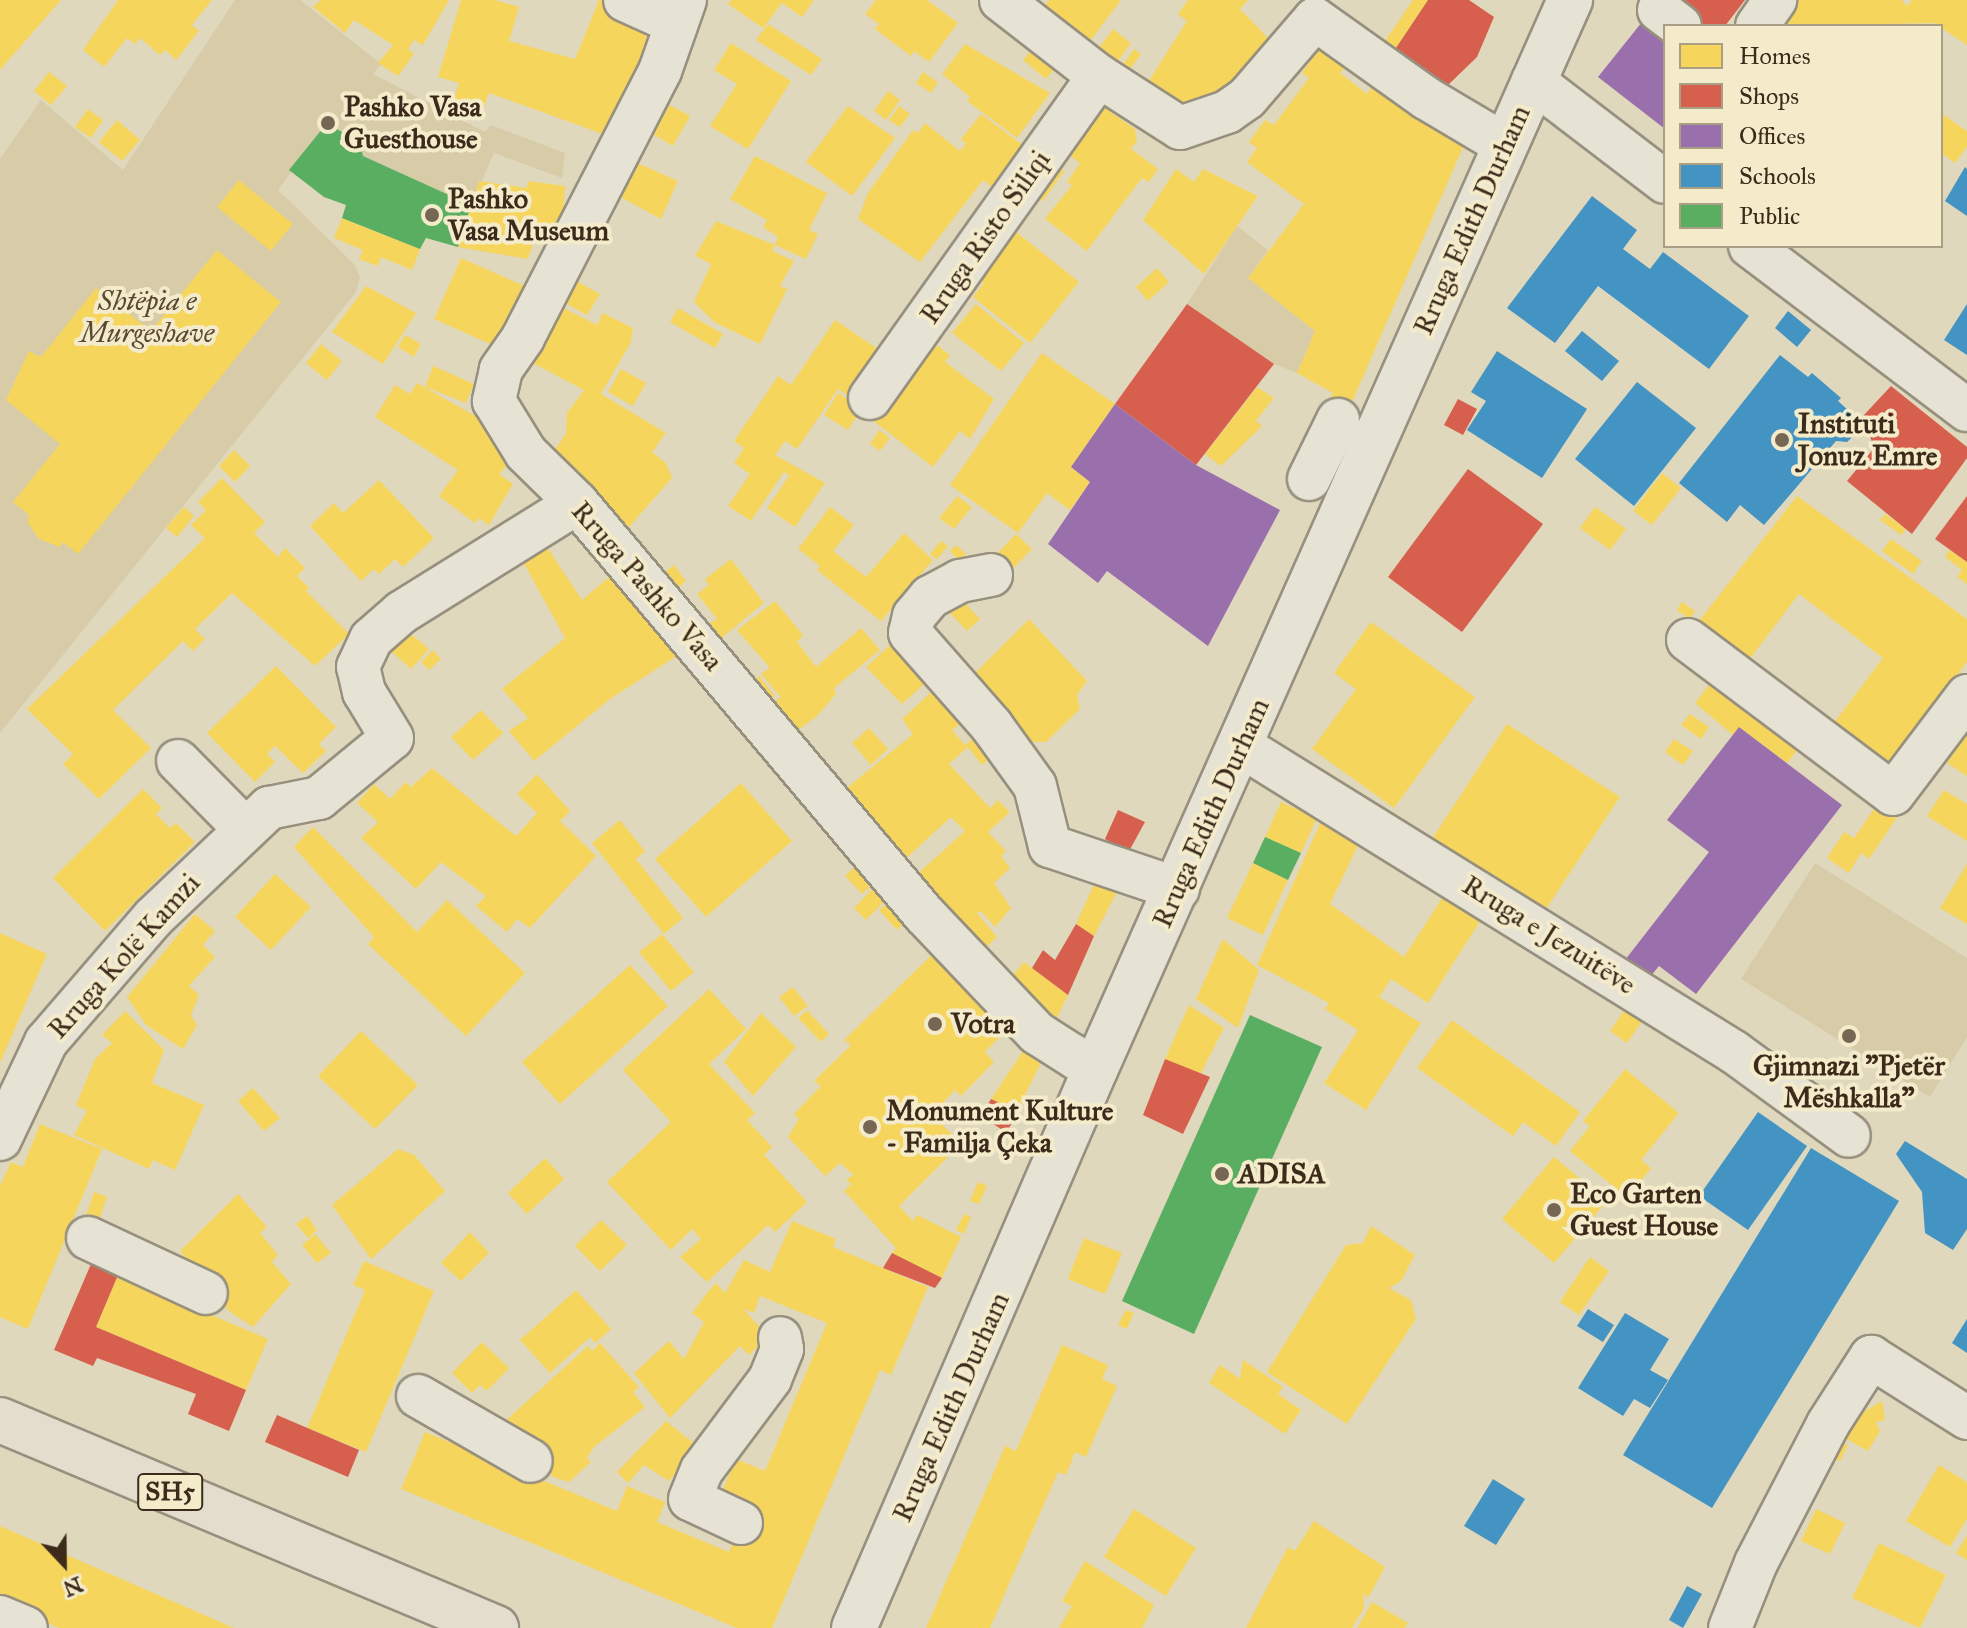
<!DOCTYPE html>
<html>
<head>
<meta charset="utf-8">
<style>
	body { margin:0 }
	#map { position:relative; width:1967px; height:1628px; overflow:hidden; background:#e0d8bd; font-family:"IM FELL Great Primer",serif }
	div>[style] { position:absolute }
	.green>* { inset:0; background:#d7cba8 }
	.homes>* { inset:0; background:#f6d55c }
	.shops>* { inset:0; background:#d6604d }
	.offices>* { inset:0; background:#9970ab }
	.schools>* { inset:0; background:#4393c3 }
	.public>* { inset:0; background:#5aae61 }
	.roads { filter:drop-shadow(2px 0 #97907f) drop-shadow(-2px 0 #97907f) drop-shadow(0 2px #97907f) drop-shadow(0 -2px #97907f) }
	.street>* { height:42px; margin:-21px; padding:0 21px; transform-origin:21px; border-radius:21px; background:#e6e2d4 }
	.secondary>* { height:44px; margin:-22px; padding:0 22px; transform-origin:22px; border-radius:22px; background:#e6e2d4 }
	.primary>* { height:44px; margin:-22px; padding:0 22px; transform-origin:22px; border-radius:22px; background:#e2ddcd }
	.dots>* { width:22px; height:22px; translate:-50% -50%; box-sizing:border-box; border:4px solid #f4ebcb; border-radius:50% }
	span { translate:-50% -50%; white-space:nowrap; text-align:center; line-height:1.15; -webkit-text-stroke:8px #f4ebcb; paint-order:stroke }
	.shield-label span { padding:2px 6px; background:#f4ebcb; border:2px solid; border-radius:6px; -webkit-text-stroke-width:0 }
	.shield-label { font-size:26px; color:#3c2a1b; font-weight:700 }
	.poi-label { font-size:28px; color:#3c2a1b; font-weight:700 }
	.left { translate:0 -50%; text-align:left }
	.street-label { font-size:28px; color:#3c2a1b }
	.park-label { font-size:28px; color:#5a4834; font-style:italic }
	.legend { position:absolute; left:1663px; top:24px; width:280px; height:224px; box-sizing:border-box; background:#f4ebcb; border:2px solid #aa9e85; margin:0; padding:10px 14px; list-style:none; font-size:24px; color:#3c2a1b }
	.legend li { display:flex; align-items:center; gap:16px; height:40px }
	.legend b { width:40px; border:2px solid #aa9e85 }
	.north { position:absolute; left:24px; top:1524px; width:80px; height:80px; -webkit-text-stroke:6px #f4ebcb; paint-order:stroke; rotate:158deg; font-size:22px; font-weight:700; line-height:32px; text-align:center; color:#3c2a1b }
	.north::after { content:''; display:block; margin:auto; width:28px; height:36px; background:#3c2a1b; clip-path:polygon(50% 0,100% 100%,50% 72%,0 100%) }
</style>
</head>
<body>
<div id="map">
	<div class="green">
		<div style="clip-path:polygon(235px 0,300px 0,381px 64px,373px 74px,485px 132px,491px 125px,565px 153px,562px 178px,494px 153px,471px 205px,363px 156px,359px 143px,327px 124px,278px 190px,354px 264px,360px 277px,356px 292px,0 733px,0 159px,41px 100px,123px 170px)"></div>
		<div style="clip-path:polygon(1237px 226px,1268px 250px,1248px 278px,1315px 331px,1297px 373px,1274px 364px,1187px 304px)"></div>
		<div style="clip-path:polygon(1815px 863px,1967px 958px,1967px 1037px,1930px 1097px,1741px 979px)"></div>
	</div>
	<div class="homes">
		<div style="clip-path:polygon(0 0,61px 0,0 70px)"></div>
		<div style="clip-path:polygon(118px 0,212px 0,192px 25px,199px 31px,176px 60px,165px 50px,160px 55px,140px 38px,135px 44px,127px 38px,104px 67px,83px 50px)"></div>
		<div style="clip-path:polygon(321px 0,449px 0,423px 45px,414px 40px,408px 49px,414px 54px,398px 76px,378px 63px,393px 45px,354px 20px,345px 33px,313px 7px)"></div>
		<div style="clip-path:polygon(461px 0,495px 0,519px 7px,509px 41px,575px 59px,599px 0,608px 0,642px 26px,650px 49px,603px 134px,489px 93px,480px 119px,451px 109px,459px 83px,438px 77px)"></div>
		<div style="clip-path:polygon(731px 0,814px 0,802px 17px,782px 3px,763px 28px,728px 4px)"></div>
		<div style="clip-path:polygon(876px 0,927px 0,958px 23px,929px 62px,914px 51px,911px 56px,875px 29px,879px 24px,865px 14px)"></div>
		<div style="clip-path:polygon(1049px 0,1121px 0,1084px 49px,1038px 14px)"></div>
		<div style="clip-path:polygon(1188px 0,1248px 0,1240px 9px,1268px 38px,1208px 110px,1184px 125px,1141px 93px,1187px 21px,1178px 14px)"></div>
		<div style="clip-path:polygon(1413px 0,1428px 0,1394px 51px,1383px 44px)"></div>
		<div style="clip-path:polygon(1799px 0,1902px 0,1907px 6px,1912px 0,1967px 0,1967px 45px,1934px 23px,1787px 26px,1780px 18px)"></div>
		<div style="clip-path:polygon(768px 24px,822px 59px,811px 75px,756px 40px)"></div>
		<div style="clip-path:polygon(1113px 29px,1131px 43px,1114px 67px,1095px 53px)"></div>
		<div style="clip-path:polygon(731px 43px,791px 81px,748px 149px,710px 126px,737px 84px,714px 70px)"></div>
		<div style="clip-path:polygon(1037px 43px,1060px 62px,1046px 79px,1023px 60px)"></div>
		<div style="clip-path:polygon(965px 44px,1050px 93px,1017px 138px,967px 101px,970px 97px,942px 74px)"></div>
		<div style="clip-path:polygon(1321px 46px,1346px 65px,1340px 73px,1367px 94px,1374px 85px,1464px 145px,1346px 416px,1327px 406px,1333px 393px,1297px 373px,1315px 331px,1248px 278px,1304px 204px,1247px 162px,1257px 148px,1249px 142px,1265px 120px,1274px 125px,1309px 78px,1302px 73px)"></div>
		<div style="clip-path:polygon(1134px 49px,1141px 54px,1125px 76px,1118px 71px)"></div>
		<div style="clip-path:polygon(49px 72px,67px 86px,51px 105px,34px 91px)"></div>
		<div style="clip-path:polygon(923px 72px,938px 82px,931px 93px,916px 83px)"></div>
		<div style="clip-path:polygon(888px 91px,900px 100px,886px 120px,874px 111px)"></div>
		<div style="clip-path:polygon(1099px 104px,1135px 129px,1137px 141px,1131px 149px,1158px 169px,1149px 182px,1142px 178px,1087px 251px,1045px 219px,1072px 185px,1067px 182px,1080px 163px,1064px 151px)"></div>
		<div style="clip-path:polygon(670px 105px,690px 116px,673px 146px,653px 134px)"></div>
		<div style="clip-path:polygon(848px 106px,895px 138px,852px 196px,806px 162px)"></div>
		<div style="clip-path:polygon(899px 106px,910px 114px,900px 127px,889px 120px)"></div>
		<div style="clip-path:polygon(88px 109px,103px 120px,91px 138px,75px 127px)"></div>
		<div style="clip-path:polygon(1941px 113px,1967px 131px,1967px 147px,1955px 163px,1941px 153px)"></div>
		<div style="clip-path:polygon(981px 114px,1032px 152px,1001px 194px,983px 180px,920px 262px,858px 219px,868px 193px,913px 130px,918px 133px,925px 123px,960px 151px,966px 144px,961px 139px)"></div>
		<div style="clip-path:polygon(117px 120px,140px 140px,122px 161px,99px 142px)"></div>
		<div style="clip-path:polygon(755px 156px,827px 193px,809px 230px,818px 234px,806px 259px,775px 245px,778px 237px,763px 227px,767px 220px,730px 199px)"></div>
		<div style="clip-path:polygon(1049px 161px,1064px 171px,1043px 201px,1028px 191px)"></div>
		<div style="clip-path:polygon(635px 162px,678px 181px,661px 219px,617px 195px)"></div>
		<div style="clip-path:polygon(1176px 169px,1194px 182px,1203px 169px,1258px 196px,1204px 274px,1143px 220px)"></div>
		<div style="clip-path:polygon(239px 180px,293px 224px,271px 251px,217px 207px)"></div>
		<div style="clip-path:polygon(479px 181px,526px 188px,529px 181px,565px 186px,562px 231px,539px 225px,528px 259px,458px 247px)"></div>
		<div style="clip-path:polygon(342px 218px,420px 249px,412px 270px,381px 257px,378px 266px,359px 259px,363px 250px,334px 238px)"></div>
		<div style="clip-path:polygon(716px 221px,775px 245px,772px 251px,794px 261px,780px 286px,787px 289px,760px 344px,714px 322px,694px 302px,711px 264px,695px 256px)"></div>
		<div style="clip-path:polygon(1015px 231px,1079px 282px,1030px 343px,973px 297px,984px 283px,977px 278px)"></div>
		<div style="clip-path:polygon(217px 250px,281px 302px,78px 554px,63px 542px,60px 547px,39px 539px,28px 523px,29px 515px,13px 502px,60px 444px,6px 400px,29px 351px,41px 357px,96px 288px,151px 331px)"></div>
		<div style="clip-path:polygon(461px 258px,529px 288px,497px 347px,434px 319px)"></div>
		<div style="clip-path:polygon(1157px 268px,1169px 282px,1148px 301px,1136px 287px)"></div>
		<div style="clip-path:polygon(573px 279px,600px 294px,587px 315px,561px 301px)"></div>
		<div style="clip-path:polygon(366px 286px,416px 313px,383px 364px,332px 332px)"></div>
		<div style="clip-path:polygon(976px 304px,1024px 343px,1001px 371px,952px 333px)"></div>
		<div style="clip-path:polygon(558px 305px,597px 325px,603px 313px,633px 328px,631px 342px,601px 394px,666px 433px,652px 452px,666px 463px,672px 478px,629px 527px,593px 500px,550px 456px,566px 434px,567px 413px,584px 390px,529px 361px)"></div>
		<div style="clip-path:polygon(678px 308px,723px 334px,715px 348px,670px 322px)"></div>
		<div style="clip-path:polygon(835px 320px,888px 356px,856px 402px,838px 389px,797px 449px,785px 441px,775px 455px,825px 483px,795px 527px,767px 508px,789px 476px,784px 472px,751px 521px,728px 506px,750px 474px,734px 463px,744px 448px,734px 441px,778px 376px,791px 385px)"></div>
		<div style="clip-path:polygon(405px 335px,421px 344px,414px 357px,398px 347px)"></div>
		<div style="clip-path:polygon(927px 338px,950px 355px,945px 362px,994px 399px,970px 439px,960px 431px,933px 467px,867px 416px)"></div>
		<div style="clip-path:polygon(321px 344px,342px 361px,327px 380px,306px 363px)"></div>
		<div style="clip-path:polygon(1042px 353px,1115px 404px,1071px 467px,1090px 482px,1070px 510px,1047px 493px,1018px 533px,950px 485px)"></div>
		<div style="clip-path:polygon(433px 366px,474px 384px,466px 403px,425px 387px)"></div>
		<div style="clip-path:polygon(621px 369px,646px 383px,633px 406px,608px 392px)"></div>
		<div style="clip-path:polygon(417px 383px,491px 425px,515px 457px,499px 474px,513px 484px,489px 525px,479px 518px,475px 523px,439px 496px,458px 470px,375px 417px,395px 385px,410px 394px)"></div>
		<div style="clip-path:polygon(1257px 387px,1274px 398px,1256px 421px,1262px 426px,1221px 466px,1205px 454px)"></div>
		<div style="clip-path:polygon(838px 393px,862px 408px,848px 430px,824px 415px)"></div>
		<div style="clip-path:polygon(879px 430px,890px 438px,880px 451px,870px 444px)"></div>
		<div style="clip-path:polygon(234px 450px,250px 466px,235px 482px,219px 466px)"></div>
		<div style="clip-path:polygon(1662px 473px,1681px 488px,1652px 525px,1633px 511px)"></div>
		<div style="clip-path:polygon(222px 478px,265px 522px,254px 533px,278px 557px,285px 548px,305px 568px,297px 576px,309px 588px,306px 591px,349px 634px,315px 666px,232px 593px,195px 629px,205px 639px,193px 651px,183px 641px,113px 710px,151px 748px,99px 799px,63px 764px,73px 754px,27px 709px,205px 538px,191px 525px,206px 510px,198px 502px)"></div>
		<div style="clip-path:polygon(379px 480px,434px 538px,403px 567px,395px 559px,379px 574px,374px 569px,361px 581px,310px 526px,334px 503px,343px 513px)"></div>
		<div style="clip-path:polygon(957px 496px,972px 507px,954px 529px,939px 518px)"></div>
		<div style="clip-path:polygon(1797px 496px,1967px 619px,1967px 662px,1883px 774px,1827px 732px,1883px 658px,1799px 594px,1742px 669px,1691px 631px)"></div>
		<div style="clip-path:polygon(184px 507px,194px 516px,177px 537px,166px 528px)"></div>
		<div style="clip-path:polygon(830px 507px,854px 525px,833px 551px,866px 577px,904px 533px,933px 560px,881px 621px,817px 570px,820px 566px,798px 549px)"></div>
		<div style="clip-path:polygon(1595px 507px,1626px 529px,1610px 550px,1580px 528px)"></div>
		<div style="clip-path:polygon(1885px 514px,1906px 529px,1901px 535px,1880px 520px)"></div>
		<div style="clip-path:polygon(1016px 534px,1032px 549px,1005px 577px,989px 562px)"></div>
		<div style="clip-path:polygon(541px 538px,582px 600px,621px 567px,689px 648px,610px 699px,534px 761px,509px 731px,528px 718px,502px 689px,565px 638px,517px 551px)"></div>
		<div style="clip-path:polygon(1891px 539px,1922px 561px,1913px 574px,1882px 551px)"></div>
		<div style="clip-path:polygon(941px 541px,948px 546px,937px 559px,930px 554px)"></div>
		<div style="clip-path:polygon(956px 545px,966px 554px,959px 561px,950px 551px)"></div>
		<div style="clip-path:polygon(1950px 550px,1967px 562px,1967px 584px,1957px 577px,1962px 570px,1945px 557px)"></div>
		<div style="clip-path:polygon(731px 559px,764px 603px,713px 645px,700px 629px,717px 619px,697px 594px,709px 585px,705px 579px)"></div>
		<div style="clip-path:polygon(674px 565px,686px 581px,674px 590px,662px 574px)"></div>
		<div style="clip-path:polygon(961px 599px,980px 619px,967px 631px,949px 612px)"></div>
		<div style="clip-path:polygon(775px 601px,803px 635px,797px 642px,816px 667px,861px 628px,880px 650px,834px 688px,836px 694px,816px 717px,787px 738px,764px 709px,781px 697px,761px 674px,770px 668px,737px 630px)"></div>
		<div style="clip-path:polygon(1682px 602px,1695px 611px,1690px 619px,1677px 610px)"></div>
		<div style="clip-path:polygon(1029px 619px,1087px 681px,1077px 695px,1080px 709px,1046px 742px,1025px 742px,967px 681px)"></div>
		<div style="clip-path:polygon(1371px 622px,1475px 697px,1394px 808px,1312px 749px,1356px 689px,1334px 673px)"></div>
		<div style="clip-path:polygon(407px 631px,429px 649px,411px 669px,390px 650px)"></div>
		<div style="clip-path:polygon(899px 637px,934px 675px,902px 704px,866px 667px)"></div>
		<div style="clip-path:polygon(433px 650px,441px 659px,429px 670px,421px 662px)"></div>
		<div style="clip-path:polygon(276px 666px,336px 727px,319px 744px,326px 751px,303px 773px,275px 746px,267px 754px,275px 762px,255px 782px,207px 733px)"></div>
		<div style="clip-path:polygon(1718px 673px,1805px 740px,1787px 763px,1739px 727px,1733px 735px,1695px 703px)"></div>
		<div style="clip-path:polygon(759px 676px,775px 696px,760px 707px,745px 687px)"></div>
		<div style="clip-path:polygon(939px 685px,966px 719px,952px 730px,965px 745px,982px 731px,998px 752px,982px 765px,968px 747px,949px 764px,990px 808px,998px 800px,1010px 812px,988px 832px,1006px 851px,1001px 856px,1010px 868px,994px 883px,1011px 908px,995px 927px,981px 911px,977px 913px,997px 937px,982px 951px,914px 877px,965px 831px,951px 817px,900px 864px,837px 796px,913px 734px,902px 719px)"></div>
		<div style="clip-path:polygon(481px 710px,503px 733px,473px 760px,451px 737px)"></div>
		<div style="clip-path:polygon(1690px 714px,1709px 727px,1701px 739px,1681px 725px)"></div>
		<div style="clip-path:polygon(1507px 724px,1620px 797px,1542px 915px,1430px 842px)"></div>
		<div style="clip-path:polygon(869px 728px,888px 749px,871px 765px,852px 743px)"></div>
		<div style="clip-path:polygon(1967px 734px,1967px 776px,1947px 763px)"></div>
		<div style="clip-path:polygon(1674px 739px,1693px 751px,1683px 765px,1665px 752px)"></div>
		<div style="clip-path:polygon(432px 768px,516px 836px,537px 813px,517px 794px,537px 774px,570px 811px,560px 821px,596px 856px,530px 928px,517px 919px,507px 932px,476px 906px,486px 896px,441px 862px,416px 889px,361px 838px,378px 822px,357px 803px,374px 784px,390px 799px,406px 782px,411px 787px)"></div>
		<div style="clip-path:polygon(741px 783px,792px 841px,706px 917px,655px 859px)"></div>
		<div style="clip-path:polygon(143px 789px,162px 808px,156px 814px,170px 828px,176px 823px,195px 842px,105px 931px,53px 878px)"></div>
		<div style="clip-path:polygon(1944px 790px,1967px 804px,1967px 841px,1927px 816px)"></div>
		<div style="clip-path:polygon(1281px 802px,1317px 818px,1301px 853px,1265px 837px)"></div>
		<div style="clip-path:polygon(1879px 802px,1898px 816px,1869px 859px,1861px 853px,1849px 873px,1827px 858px,1844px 832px,1854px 838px)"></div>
		<div style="clip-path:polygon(1325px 812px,1361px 839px,1330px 904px,1404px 957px,1448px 889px,1486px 912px,1428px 1003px,1391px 979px,1379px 997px,1421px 1023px,1366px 1110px,1324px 1083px,1358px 1030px,1325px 1009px,1329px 1003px,1257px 965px)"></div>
		<div style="clip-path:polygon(620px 820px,645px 851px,636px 859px,683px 918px,664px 934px,592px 843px)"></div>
		<div style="clip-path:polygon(313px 827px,417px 932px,447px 900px,525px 973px,466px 1036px,368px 944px,374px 937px,294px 847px)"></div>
		<div style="clip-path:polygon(862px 860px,879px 878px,862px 894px,845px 876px)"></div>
		<div style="clip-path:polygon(1253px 863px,1288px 880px,1263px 935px,1227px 918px)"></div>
		<div style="clip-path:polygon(1967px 864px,1967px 924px,1940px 908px)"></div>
		<div style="clip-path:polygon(275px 874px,311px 907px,271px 950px,235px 917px)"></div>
		<div style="clip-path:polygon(1096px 880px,1118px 890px,1094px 936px,1076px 924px)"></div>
		<div style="clip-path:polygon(878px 883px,890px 895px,866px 920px,854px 908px)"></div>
		<div style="clip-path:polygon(893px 898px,910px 917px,897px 930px,879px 910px)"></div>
		<div style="clip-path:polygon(195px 914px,215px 931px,203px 945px,215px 957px,189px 986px,199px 995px,191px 1015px,197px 1025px,183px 1049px,146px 1025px,127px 997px)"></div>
		<div style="clip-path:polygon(0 933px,47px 954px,0 1063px)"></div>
		<div style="clip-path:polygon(662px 934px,694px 972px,671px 991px,639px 952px)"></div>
		<div style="clip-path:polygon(1223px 939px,1259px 970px,1238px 1028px,1196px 999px)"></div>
		<div style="clip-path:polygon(939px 948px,1011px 1026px,985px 1052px,994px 1062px,961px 1096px,955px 1090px,932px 1114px,961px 1144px,899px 1206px,913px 1221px,917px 1215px,961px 1237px,942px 1278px,892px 1253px,896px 1248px,844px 1191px,851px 1184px,846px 1179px,854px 1175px,840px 1163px,825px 1176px,788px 1137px,799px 1119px,794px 1114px,821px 1086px,814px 1081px,851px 1045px,844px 1040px)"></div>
		<div style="clip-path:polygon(1024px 962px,1068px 995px,1055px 1022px,1007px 982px)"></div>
		<div style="clip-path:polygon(630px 965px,668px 1006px,560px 1104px,522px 1062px)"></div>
		<div style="clip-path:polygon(793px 987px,808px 1006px,794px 1016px,779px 997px)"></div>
		<div style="clip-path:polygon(709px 989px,746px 1029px,709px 1064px,755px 1113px,747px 1120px,772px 1147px,764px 1155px,807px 1202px,775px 1232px,768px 1225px,707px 1282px,680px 1257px,701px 1239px,692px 1229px,671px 1250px,607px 1182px,671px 1122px,623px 1070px)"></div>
		<div style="clip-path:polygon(1630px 1002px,1647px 1014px,1627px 1043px,1610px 1031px)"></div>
		<div style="clip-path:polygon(1189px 1005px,1224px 1028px,1200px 1075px,1165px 1059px)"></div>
		<div style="clip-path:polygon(807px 1010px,829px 1034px,821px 1042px,798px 1018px)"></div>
		<div style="clip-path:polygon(125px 1011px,164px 1050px,152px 1083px,204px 1105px,175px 1170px,153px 1160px,149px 1169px,74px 1135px,87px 1111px,76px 1105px,95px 1059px,112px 1043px,102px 1035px)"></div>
		<div style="clip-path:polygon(761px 1013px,796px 1047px,753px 1096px,724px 1062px)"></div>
		<div style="clip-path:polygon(1452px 1020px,1580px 1112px,1556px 1146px,1523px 1122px,1513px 1136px,1417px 1068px)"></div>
		<div style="clip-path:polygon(361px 1031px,418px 1085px,375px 1129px,318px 1076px)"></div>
		<div style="clip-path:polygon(1025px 1048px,1041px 1063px,1017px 1111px,991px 1099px)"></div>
		<div style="clip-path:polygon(1625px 1069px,1679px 1113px,1641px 1160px,1651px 1168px,1628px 1198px,1570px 1151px,1590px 1126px,1583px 1121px)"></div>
		<div style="clip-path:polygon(253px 1088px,280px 1118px,264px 1131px,238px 1101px)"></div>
		<div style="clip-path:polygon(40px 1124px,102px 1149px,28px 1329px,0 1317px,0 1186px,11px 1162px,23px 1167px)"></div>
		<div style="clip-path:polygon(398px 1149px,414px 1155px,445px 1191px,371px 1259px,332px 1205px)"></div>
		<div style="clip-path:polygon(1554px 1157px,1607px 1201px,1554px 1263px,1502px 1219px)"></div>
		<div style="clip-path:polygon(545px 1158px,564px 1179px,527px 1214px,508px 1193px)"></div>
		<div style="clip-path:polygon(978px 1182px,987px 1186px,979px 1204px,970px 1201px)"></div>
		<div style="clip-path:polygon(94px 1192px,107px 1197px,94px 1235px,81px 1230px)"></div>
		<div style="clip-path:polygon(238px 1194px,267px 1227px,260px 1233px,278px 1255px,272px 1262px,291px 1284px,253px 1327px,230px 1312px,180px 1251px)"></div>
		<div style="clip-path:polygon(964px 1214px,971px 1217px,964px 1234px,956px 1230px)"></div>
		<div style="clip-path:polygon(307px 1216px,317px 1230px,308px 1238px,296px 1224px)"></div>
		<div style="clip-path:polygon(601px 1220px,627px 1245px,600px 1271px,575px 1246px)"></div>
		<div style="clip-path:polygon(792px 1221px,836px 1239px,833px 1247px,928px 1287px,891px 1375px,880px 1370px,772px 1628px,737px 1628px,401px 1489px,425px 1432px,617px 1511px,627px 1486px,665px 1502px,657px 1522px,729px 1552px,746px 1510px,719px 1499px,736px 1459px,765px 1471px,827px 1323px,760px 1296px,754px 1313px,743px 1309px,768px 1336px,749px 1355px,740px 1346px,670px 1418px,634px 1373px,669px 1341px,684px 1359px,704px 1322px,692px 1313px,707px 1293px,716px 1283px,725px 1293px,744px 1260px,770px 1272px)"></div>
		<div style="clip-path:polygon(1371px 1226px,1415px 1255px,1401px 1281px,1389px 1288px,1411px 1300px,1416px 1319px,1347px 1424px,1267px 1372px,1346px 1245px,1363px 1243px)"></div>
		<div style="clip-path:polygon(470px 1232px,489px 1253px,461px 1281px,441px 1263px)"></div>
		<div style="clip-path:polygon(315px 1234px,331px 1253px,317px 1263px,302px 1245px)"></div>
		<div style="clip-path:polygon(1084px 1238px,1122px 1253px,1105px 1294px,1068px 1279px)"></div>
		<div style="clip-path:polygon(1590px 1257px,1609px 1271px,1579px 1315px,1560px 1302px)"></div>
		<div style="clip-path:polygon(364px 1261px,434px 1291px,366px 1452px,307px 1428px,365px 1290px,353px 1285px)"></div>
		<div style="clip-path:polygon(118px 1275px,268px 1339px,246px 1390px,96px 1327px)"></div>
		<div style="clip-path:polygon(576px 1290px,611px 1329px,595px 1343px,590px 1337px,550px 1373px,520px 1340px)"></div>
		<div style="clip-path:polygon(1126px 1310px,1134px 1313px,1127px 1329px,1118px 1325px)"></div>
		<div style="clip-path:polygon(482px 1342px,509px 1368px,487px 1391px,480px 1385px,472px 1393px,452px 1373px)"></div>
		<div style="clip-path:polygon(600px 1343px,639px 1387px,633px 1392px,645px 1407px,594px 1447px,587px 1458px,591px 1462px,569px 1482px,553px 1477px,504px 1422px,588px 1346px,592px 1351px)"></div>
		<div style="clip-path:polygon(1062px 1345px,1108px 1365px,1102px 1379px,1117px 1386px,1086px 1457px,1075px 1452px,1066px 1475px,1058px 1472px,990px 1628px,926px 1628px,1005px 1446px,1016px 1451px)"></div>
		<div style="clip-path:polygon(1243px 1360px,1283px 1387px,1278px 1394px,1301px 1410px,1285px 1434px,1209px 1383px,1220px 1365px,1240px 1379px)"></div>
		<div style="clip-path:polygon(1882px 1401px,1885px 1420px,1876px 1422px,1880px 1431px,1868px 1451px,1843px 1437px,1855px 1417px)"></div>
		<div style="clip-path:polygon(666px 1421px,697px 1446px,669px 1481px,644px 1465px,628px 1483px,617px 1472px)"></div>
		<div style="clip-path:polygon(1841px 1442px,1848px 1445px,1840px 1461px,1833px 1458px)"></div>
		<div style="clip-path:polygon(1939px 1465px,1967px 1482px,1967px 1519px,1950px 1547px,1906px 1521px)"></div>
		<div style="clip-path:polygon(1134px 1509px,1196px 1548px,1166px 1596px,1104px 1557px)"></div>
		<div style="clip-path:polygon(1816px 1509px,1845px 1523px,1830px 1554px,1801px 1541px)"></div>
		<div style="clip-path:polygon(1314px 1521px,1385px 1567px,1368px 1598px,1363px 1593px,1364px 1608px,1352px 1628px,1246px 1628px,1288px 1547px,1295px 1551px)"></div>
		<div style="clip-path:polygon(0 1526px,234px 1628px,59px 1628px,0 1602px)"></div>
		<div style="clip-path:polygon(1967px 1536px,1967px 1560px,1956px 1553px)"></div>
		<div style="clip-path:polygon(1879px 1543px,1946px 1575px,1920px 1628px,1852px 1598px)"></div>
		<div style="clip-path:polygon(1085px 1561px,1154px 1605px,1142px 1628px,1059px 1628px,1072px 1606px,1062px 1601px)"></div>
		<div style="clip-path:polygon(1372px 1602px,1408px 1623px,1405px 1628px,1357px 1628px)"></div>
	</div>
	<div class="shops">
		<div style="clip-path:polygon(1428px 0,1469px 0,1494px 17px,1477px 57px,1447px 86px,1394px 51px)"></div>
		<div style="clip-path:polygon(1672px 0,1745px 0,1725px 26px,1697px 26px)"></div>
		<div style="clip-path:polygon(1187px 304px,1274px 364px,1196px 465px,1115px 404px)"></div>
		<div style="clip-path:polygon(1891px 386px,1967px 447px,1967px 458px,1912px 534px,1847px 481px,1874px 448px,1863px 416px)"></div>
		<div style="clip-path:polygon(1458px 399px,1477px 409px,1463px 435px,1444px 425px)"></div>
		<div style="clip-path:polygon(1468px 469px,1543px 524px,1462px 632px,1388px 577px)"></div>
		<div style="clip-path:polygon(1967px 496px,1967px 562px,1935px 539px)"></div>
		<div style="clip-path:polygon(1118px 810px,1145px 822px,1128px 853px,1105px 839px)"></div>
		<div style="clip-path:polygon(1076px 924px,1094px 936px,1068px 995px,1032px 968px,1043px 950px,1055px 960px)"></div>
		<div style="clip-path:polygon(1165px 1059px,1210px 1077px,1183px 1134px,1143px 1115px)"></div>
		<div style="clip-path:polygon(991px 1099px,1017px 1111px,1007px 1133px,981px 1116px)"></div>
		<div style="clip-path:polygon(892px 1253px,942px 1278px,935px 1288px,883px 1268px)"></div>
		<div style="clip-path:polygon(91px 1264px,118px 1275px,96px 1327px,246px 1390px,229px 1431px,188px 1414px,196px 1394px,97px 1358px,93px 1366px,54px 1350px)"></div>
		<div style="clip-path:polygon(277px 1415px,359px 1450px,348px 1477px,265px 1442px)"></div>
	</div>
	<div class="offices">
		<div style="clip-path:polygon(1642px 22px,1665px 40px,1665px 129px,1598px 77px)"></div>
		<div style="clip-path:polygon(1115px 404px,1196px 465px,1280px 510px,1208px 646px,1107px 571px,1098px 583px,1048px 544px,1090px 482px,1071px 467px)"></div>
		<div style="clip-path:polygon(1739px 727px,1842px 805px,1696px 994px,1659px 966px,1649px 978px,1625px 960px,1709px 852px,1667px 820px)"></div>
	</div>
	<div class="schools">
		<div style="clip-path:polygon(1965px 167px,1967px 169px,1967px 216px,1945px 201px)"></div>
		<div style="clip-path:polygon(1592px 196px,1637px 230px,1623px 249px,1650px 269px,1663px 252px,1749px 316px,1709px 369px,1598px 286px,1555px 343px,1507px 308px)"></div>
		<div style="clip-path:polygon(1967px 304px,1967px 355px,1944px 340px)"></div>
		<div style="clip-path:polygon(1788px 311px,1811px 330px,1797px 347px,1775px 328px)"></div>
		<div style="clip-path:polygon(1582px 331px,1619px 361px,1602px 381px,1565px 351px)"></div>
		<div style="clip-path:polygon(1497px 351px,1587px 409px,1542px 478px,1467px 430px,1486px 401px,1471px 392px)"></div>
		<div style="clip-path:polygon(1780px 355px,1808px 377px,1812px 373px,1841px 398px,1838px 401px,1859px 420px,1859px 431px,1847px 442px,1836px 441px,1764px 525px,1740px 505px,1727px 522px,1679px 483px)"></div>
		<div style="clip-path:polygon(1637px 382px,1696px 428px,1634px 506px,1575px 459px)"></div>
		<div style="clip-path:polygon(1758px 1112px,1807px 1146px,1748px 1230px,1699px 1196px)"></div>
		<div style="clip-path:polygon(1905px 1141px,1967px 1179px,1967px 1229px,1953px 1250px,1925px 1233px,1922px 1192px,1896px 1154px)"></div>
		<div style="clip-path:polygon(1811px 1148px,1899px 1201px,1712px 1508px,1623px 1455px)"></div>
		<div style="clip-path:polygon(1588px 1309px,1614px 1325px,1603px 1342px,1577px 1326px)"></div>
		<div style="clip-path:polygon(1625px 1313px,1669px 1339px,1650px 1370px,1668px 1380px,1650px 1408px,1634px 1399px,1623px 1416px,1578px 1388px)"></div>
		<div style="clip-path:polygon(1967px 1319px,1967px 1353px,1952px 1343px)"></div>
		<div style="clip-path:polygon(1493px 1479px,1525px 1499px,1496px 1545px,1464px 1526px)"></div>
		<div style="clip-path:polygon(1687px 1586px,1702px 1594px,1683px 1628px,1669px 1620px)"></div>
	</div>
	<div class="public">
		<div style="clip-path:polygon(327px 123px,360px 143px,363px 156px,471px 205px,458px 247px,426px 238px,420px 249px,342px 218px,346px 205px,324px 197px,289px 170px)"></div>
		<div style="clip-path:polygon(1265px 837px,1301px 853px,1288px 880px,1253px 863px)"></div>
		<div style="clip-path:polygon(1250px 1015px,1322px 1047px,1194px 1334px,1122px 1301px)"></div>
	</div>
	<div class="roads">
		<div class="street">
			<div style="left:625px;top:0;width:56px;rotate:24.3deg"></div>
			<div style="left:685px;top:0;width:75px;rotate:109.4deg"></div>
			<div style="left:660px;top:71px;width:300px;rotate:117.2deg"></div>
			<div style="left:523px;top:338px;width:39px;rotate:125deg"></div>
			<div style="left:501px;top:370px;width:32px;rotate:103deg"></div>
			<div style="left:494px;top:401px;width:61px;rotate:58.4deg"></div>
			<div style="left:526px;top:453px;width:71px;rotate:44.4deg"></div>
			<div style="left:577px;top:503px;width:538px;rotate:49.83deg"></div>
			<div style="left:924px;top:914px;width:164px;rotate:46.5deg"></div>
			<div style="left:1037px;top:1033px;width:69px;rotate:32.5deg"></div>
			<div style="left:1001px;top:0;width:124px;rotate:37.8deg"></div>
			<div style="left:1099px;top:76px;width:96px;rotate:32.7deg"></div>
			<div style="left:1180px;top:128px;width:50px;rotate:-18.8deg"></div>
			<div style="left:1227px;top:112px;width:24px;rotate:-35deg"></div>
			<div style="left:1247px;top:98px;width:104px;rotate:-49.3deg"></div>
			<div style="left:1315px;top:19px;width:136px;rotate:35.4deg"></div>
			<div style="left:1426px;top:98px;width:92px;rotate:30.7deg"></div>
			<div style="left:1659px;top:10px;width:26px;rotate:37deg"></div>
			<div style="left:1757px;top:26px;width:32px;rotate:-55deg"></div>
			<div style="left:1533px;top:81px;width:166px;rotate:37.4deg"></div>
			<div style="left:1750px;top:246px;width:272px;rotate:37.1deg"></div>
			<div style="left:870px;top:398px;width:395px;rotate:-54.6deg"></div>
			<div style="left:1309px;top:479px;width:66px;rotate:-63.8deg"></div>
			<div style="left:991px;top:575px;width:32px;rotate:169deg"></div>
			<div style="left:960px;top:581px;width:34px;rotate:152deg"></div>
			<div style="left:930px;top:597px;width:25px;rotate:130deg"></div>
			<div style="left:914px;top:616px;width:17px;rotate:103deg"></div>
			<div style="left:910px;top:633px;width:123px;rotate:48.6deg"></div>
			<div style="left:991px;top:725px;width:75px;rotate:54.2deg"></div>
			<div style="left:1035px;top:786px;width:62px;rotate:76deg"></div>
			<div style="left:1050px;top:846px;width:135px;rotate:18.6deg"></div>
			<div style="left:1688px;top:640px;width:256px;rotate:36.9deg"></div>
			<div style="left:1893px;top:794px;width:123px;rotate:-52.9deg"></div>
			<div style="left:1241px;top:746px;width:580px;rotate:31.83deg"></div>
			<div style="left:1734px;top:1052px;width:142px;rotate:36.1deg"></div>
			<div style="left:178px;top:761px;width:94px;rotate:45.4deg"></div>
			<div style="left:0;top:1139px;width:107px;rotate:-64.6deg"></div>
			<div style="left:46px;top:1042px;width:164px;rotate:-49.2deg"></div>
			<div style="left:153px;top:918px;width:160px;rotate:-43.5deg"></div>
			<div style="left:269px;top:808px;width:51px;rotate:-11.3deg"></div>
			<div style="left:319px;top:798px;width:94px;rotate:-39.4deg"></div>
			<div style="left:392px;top:738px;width:54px;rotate:-121.3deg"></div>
			<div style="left:364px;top:692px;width:26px;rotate:-103deg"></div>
			<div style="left:358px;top:667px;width:31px;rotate:-65deg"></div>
			<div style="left:371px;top:639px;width:41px;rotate:-41.1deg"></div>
			<div style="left:402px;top:612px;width:206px;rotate:-31.9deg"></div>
			<div style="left:88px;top:1238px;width:130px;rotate:25deg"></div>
			<div style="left:418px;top:1396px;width:130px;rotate:29.9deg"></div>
			<div style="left:741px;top:1523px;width:56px;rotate:-154.8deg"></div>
			<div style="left:690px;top:1499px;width:31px;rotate:-68deg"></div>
			<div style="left:702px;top:1470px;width:114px;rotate:-53.2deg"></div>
			<div style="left:770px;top:1379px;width:32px;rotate:-68deg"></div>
			<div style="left:782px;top:1349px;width:11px;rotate:-100deg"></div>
			<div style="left:0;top:1617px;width:28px;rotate:23deg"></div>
			<div style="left:1730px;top:1628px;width:70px;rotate:-68.2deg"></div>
			<div style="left:1756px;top:1563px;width:157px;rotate:-62.6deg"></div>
			<div style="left:1828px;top:1424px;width:80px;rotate:-57.3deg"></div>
			<div style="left:1871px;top:1357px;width:114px;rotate:32.4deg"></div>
		</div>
		<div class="secondary">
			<div style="left:854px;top:1628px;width:608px;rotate:-66.64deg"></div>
			<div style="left:1095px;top:1070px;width:1171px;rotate:-66.06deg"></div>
		</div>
		<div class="primary">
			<div style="left:0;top:1420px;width:538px;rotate:22.75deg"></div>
		</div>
	</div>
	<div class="dots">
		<div style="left:328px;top:123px;background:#756754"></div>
		<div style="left:432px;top:215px;background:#756754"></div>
		<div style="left:1782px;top:440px;background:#756754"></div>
		<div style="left:935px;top:1024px;background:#756754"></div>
		<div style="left:1849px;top:1036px;background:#756754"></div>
		<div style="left:870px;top:1127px;background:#756754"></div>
		<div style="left:1222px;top:1174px;background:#756754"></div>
		<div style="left:1554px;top:1210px;background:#756754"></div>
	</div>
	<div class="shield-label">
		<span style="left:170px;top:1492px">SH5</span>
	</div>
	<div class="poi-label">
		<span class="left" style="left:344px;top:123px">Pashko Vasa<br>Guesthouse</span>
		<span class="left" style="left:448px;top:215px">Pashko<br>Vasa Museum</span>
		<span class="left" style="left:1798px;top:440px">Instituti<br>Jonuz Emre</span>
		<span class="left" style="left:951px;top:1024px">Votra</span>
		<span style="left:1849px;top:1082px">Gjimnazi "Pjetër<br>Mëshkalla"</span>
		<span class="left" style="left:886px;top:1127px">Monument Kulture<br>- Familja Çeka</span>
		<span class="left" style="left:1238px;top:1174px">ADISA</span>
		<span class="left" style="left:1570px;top:1210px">Eco Garten<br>Guest House</span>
	</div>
	<div class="street-label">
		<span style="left:1472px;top:220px;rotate:-66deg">Rruga Edith Durham</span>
		<span style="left:985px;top:237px;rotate:-55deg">Rruga Risto Siliqi</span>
		<span style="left:647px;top:586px;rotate:49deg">Rruga Pashko Vasa</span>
		<span style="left:1211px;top:813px;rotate:-66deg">Rruga Edith Durham</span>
		<span style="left:1549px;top:935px;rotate:32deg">Rruga e Jezuitëve</span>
		<span style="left:124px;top:956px;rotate:-48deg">Rruga Kolë Kamzi</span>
		<span style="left:951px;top:1407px;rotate:-66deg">Rruga Edith Durham</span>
	</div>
	<div class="park-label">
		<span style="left:147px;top:317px">Shtëpia e<br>Murgeshave</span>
	</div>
	<ul class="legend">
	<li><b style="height:22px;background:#f6d55c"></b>Homes</li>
	<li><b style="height:22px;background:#d6604d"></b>Shops</li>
	<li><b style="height:22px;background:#9970ab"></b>Offices</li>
	<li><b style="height:22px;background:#4393c3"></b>Schools</li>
	<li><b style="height:22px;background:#5aae61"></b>Public</li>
	</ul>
	<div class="north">N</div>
</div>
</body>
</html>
